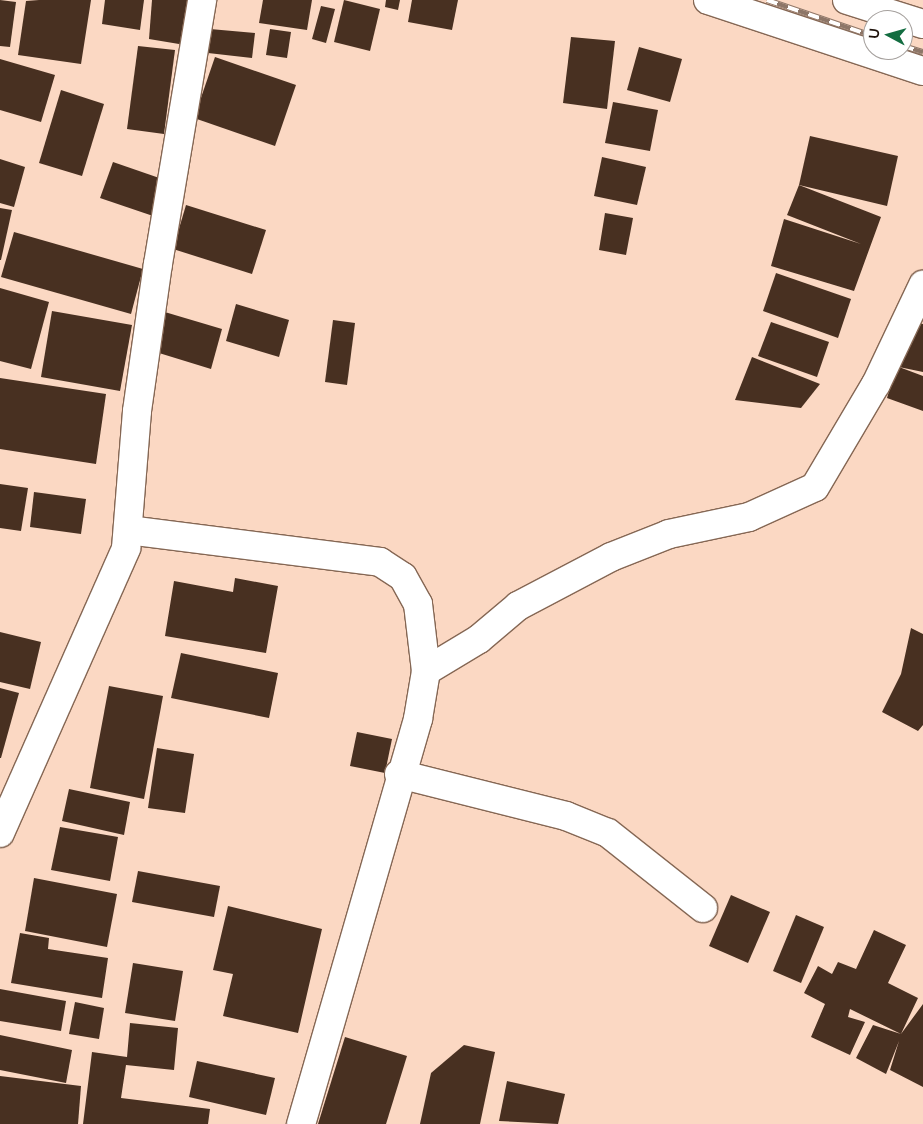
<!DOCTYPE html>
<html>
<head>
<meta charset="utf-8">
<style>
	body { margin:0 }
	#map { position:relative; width:923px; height:1124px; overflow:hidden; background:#fbd8c3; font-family:Raleway,sans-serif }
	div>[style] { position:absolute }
	.building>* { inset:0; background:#483021 }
	.roads { filter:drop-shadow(1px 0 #856754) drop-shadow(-1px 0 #856754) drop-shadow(0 1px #856754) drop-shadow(0 -1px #856754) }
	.street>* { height:28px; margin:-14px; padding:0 14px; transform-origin:14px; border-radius:14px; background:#fff }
	.rail>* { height:5.5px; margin-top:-2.75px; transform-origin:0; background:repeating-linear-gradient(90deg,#fff 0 11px,#8d7668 0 22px); box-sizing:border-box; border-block:1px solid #8d7668 }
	span { translate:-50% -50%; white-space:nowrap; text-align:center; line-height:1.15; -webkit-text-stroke:5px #fff; paint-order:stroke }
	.north { position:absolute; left:863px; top:10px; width:50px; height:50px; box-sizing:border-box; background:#fff; border:1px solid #a5a09d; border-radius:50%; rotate:276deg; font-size:14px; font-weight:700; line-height:20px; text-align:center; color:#1e120b }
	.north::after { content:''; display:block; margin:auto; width:18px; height:22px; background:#136d41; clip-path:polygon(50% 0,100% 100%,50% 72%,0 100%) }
</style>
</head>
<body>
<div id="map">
	<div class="building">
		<div style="clip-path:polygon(0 0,16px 2px,10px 47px,0 46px)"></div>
		<div style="clip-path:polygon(39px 0,91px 0,81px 64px,18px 55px,26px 1px)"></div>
		<div style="clip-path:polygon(105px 0,144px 0,140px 30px,102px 24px)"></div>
		<div style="clip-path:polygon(152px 0,188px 0,185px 45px,149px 39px)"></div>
		<div style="clip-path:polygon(263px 0,312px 0,307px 30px,259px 23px)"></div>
		<div style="clip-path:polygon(344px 0,380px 9px,370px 51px,334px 42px)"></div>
		<div style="clip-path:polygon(386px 0,400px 0,398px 10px,385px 7px)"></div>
		<div style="clip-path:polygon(412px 0,458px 0,452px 30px,408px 22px)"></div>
		<div style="clip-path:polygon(321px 6px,335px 9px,326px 43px,312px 39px)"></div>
		<div style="clip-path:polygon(210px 29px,255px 33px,252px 58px,208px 53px)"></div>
		<div style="clip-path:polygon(270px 29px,291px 32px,287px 58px,266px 55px)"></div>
		<div style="clip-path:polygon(571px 37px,615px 41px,607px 109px,563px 103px)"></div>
		<div style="clip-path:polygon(138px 46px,175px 50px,164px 134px,127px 129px)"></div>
		<div style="clip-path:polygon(639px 47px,682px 59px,670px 102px,627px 90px)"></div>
		<div style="clip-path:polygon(215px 57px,296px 85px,275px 146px,194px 118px)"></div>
		<div style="clip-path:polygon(0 59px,55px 75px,41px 122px,0 110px)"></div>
		<div style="clip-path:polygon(61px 90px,104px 104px,82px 176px,39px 163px)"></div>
		<div style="clip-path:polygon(613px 102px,658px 110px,650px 151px,605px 143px)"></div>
		<div style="clip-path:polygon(810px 136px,898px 156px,887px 206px,799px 185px)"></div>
		<div style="clip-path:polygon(602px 157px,646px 167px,637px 205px,594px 196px)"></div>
		<div style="clip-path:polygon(0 159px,25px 167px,14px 207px,0 203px)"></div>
		<div style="clip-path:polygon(113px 162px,168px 181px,156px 217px,100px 198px)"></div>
		<div style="clip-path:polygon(799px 185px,881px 217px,854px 291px,771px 266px,784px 219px,861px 244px,787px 215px)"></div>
		<div style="clip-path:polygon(186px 205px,266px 230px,252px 274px,173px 249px)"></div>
		<div style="clip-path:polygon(0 208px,12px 210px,1px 260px,0 260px)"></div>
		<div style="clip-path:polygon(605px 213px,633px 218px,626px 255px,599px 250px)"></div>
		<div style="clip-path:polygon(14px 232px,143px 269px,131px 314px,1px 277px)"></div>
		<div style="clip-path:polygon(776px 273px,851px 299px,838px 338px,763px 311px)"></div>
		<div style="clip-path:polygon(0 288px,49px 302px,31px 369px,0 361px)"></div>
		<div style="clip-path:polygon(236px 304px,289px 320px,279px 357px,226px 341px)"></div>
		<div style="clip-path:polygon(158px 310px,222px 329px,211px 369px,146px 349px)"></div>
		<div style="clip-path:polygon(52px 311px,132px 325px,120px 391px,41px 377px)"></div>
		<div style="clip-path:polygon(333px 320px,355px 323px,347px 385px,325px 382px)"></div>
		<div style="clip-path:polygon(910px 321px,923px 324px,923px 372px,899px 367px,923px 376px,923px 411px,887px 398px)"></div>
		<div style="clip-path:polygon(771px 322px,829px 342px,817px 377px,758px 356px)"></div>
		<div style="clip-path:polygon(752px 357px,820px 384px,801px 408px,735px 400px)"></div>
		<div style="clip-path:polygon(0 378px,106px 394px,96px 464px,0 449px)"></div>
		<div style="clip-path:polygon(0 484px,28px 488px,21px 531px,0 528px)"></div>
		<div style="clip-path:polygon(34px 492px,86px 499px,81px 534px,30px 527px)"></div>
		<div style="clip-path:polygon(235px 578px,278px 586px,266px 653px,165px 636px,174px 581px,233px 592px)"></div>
		<div style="clip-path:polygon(911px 628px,923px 634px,923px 725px,918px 731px,882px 712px,901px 674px)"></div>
		<div style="clip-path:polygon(0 632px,41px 642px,30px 689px,0 682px)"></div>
		<div style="clip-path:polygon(181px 653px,278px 673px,269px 718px,171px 698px)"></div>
		<div style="clip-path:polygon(109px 686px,163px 696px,144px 799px,90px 788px)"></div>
		<div style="clip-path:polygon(0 688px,19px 693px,1px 758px,0 758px)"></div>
		<div style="clip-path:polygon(357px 732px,392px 739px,385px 773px,350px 766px)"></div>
		<div style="clip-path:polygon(157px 748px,194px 754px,185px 813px,148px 808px)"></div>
		<div style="clip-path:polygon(69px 789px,130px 802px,124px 835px,62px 821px)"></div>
		<div style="clip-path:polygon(60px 827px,118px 837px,110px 881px,51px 870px)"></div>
		<div style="clip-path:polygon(138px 871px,220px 886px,214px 917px,132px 902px)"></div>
		<div style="clip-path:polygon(34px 878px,117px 894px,107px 947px,25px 931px)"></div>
		<div style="clip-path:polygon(731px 895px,770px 912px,748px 963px,709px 946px)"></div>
		<div style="clip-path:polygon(228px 906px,322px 929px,298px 1033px,223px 1016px,233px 974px,213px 970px)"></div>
		<div style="clip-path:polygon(796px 915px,824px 927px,801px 983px,773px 971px)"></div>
		<div style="clip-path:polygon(874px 930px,906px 945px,888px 983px,918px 998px,901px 1034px,923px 1004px,923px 1087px,890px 1070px,899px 1041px,886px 1074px,856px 1058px,873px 1025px,901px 1034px,850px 1009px,848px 1017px,865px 1022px,850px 1055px,811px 1037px,825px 1004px,804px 993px,818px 966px,832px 974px,838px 962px,856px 969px)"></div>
		<div style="clip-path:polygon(20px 933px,49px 938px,48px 949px,108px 958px,102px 998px,11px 983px)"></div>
		<div style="clip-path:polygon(133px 963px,183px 971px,175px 1021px,125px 1013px)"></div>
		<div style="clip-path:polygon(0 989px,66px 1001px,61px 1031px,0 1021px)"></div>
		<div style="clip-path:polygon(75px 1002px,104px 1008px,99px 1039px,69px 1034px)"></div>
		<div style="clip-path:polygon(130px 1023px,178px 1028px,174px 1070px,126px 1065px,121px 1098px,210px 1109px,208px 1124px,83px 1124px,92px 1052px,127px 1057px)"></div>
		<div style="clip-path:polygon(0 1035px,72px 1050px,66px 1083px,0 1070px)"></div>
		<div style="clip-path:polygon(345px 1037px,407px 1056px,386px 1124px,318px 1124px)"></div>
		<div style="clip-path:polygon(464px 1045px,495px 1052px,480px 1124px,420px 1124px,431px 1073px)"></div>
		<div style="clip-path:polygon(197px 1061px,275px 1078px,266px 1115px,189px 1097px)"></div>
		<div style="clip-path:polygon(0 1076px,81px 1086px,78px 1124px,0 1124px)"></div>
		<div style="clip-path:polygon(507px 1081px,565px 1094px,558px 1124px,499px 1121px)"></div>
	</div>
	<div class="roads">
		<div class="street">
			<div style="left:708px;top:0;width:226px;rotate:18.3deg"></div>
			<div style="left:847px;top:0;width:80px;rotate:17.5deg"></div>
			<div style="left:128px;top:530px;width:254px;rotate:7.2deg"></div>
			<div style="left:380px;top:562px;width:27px;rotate:33deg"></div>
			<div style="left:403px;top:577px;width:31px;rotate:61deg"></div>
			<div style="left:418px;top:604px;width:67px;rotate:83.2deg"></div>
			<div style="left:426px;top:671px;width:49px;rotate:99.5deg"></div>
			<div style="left:418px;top:719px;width:422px;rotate:106.1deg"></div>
			<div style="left:426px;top:671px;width:62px;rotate:-31.1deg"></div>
			<div style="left:479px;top:639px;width:51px;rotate:-40.2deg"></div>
			<div style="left:518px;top:606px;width:105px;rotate:-27.8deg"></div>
			<div style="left:611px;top:557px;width:62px;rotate:-21.6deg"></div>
			<div style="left:669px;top:534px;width:82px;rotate:-12deg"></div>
			<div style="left:749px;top:517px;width:72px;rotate:-24.4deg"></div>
			<div style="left:815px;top:487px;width:120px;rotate:-59.4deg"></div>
			<div style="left:876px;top:384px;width:110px;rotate:-64.6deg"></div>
			<div style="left:399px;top:774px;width:172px;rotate:14.1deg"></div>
			<div style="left:566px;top:816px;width:45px;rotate:22deg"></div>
			<div style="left:608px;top:833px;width:121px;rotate:38.3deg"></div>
			<div style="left:0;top:833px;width:312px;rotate:-66.1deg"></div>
			<div style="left:126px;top:548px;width:137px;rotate:-85.4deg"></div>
			<div style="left:137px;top:411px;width:148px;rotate:-81.9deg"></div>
			<div style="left:158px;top:264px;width:268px;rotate:-80.5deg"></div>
		</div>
	</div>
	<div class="rail">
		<div style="left:767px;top:0;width:112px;rotate:18.8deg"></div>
		<div style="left:903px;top:46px;width:21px;rotate:17deg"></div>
	</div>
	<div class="north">U</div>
</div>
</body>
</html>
